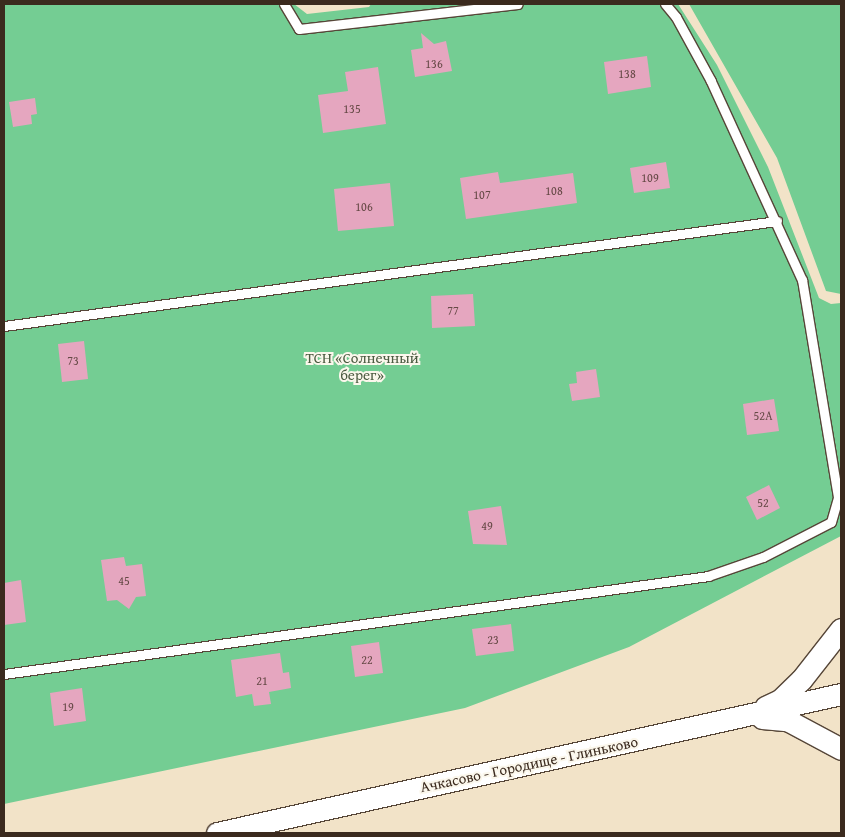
<!DOCTYPE html>
<html>
<head>
<meta charset="utf-8">
<style>
	body { margin:0 }
	#map { position:relative; width:845px; height:837px; overflow:hidden; background:#f2e3c8; font-family:"Gentium Book Plus",serif }
	div>[style] { position:absolute }
	.green>* { inset:0; background:#74cd93 }
	.building>* { inset:0; background:#e5a6bf }
	.roads { filter:drop-shadow(1px 0 #564638) drop-shadow(-1px 0 #564638) drop-shadow(0 1px #564638) drop-shadow(0 -1px #564638) }
	.service>* { height:9px; margin:-4.5px; padding:0 4.5px; transform-origin:4.5px; border-radius:4.5px; background:#fff }
	.tertiary>* { height:21px; margin:-10.5px; padding:0 10.5px; transform-origin:10.5px; border-radius:10.5px; background:#fff }
	span { translate:-50% -50%; white-space:nowrap; text-align:center; line-height:1.15; -webkit-text-stroke:4px #fbf7ec; paint-order:stroke }
	.number-label { font-size:12px; color:#664946 }
	.number-label span { -webkit-text-stroke-width:0 }
	.park-label { font-size:15px; color:#4c5b41 }
	.street-label { font-size:15px; color:#3b2a1e }
	.frame { position:absolute; inset:0; border:5px solid #3b2a1e; pointer-events:none }
</style>
</head>
<body>
<div id="map">
	<div class="green">
		<div style="clip-path:polygon(4px 4px,294px 4px,307px 14px,369px 7px,371px 4px,678px 4px,717px 65px,768px 167px,819px 298px,831px 304px,841px 303px,841px 536px,629px 647px,465px 708px,4px 804px)"></div>
		<div style="clip-path:polygon(689px 4px,841px 4px,841px 294px,826px 291px,777px 158px)"></div>
	</div>
	<div class="building">
		<div style="clip-path:polygon(421px 33px,434px 44px,446px 41px,452px 71px,415px 77px,411px 50px,423px 48px)"></div>
		<div style="clip-path:polygon(647px 56px,651px 87px,608px 94px,604px 62px)"></div>
		<div style="clip-path:polygon(378px 67px,386px 124px,323px 133px,318px 95px,348px 91px,345px 72px)"></div>
		<div style="clip-path:polygon(35px 98px,37px 114px,31px 115px,32px 124px,13px 127px,9px 102px)"></div>
		<div style="clip-path:polygon(666px 162px,670px 188px,634px 193px,630px 168px)"></div>
		<div style="clip-path:polygon(498px 172px,500px 183px,573px 173px,577px 203px,466px 219px,460px 178px)"></div>
		<div style="clip-path:polygon(390px 183px,394px 226px,338px 231px,334px 189px)"></div>
		<div style="clip-path:polygon(473px 294px,475px 326px,432px 328px,431px 296px)"></div>
		<div style="clip-path:polygon(84px 341px,88px 379px,62px 382px,58px 344px)"></div>
		<div style="clip-path:polygon(596px 369px,600px 397px,572px 401px,569px 384px,577px 383px,576px 372px)"></div>
		<div style="clip-path:polygon(774px 399px,779px 431px,747px 435px,743px 404px)"></div>
		<div style="clip-path:polygon(769px 485px,780px 508px,757px 520px,746px 497px)"></div>
		<div style="clip-path:polygon(501px 506px,507px 545px,473px 544px,468px 511px)"></div>
		<div style="clip-path:polygon(124px 557px,126px 566px,142px 564px,146px 596px,136px 597px,129px 609px,117px 600px,107px 601px,101px 560px)"></div>
		<div style="clip-path:polygon(21px 580px,26px 622px,4px 625px,4px 583px)"></div>
		<div style="clip-path:polygon(511px 624px,514px 651px,476px 656px,472px 629px)"></div>
		<div style="clip-path:polygon(379px 642px,383px 673px,355px 677px,351px 646px)"></div>
		<div style="clip-path:polygon(280px 653px,283px 673px,289px 672px,291px 688px,269px 692px,271px 704px,254px 706px,252px 694px,236px 697px,231px 660px)"></div>
		<div style="clip-path:polygon(82px 688px,86px 721px,54px 726px,50px 693px)"></div>
	</div>
	<div class="roads">
		<div class="service">
			<div style="left:284px;top:4px;width:29px;rotate:59deg"></div>
			<div style="left:299px;top:29px;width:220px;rotate:-6.5deg"></div>
			<div style="left:4px;top:326px;width:780px;rotate:-7.74deg"></div>
			<div style="left:4px;top:674px;width:711px;rotate:-7.92deg"></div>
			<div style="left:708px;top:576px;width:58px;rotate:-19.1deg"></div>
			<div style="left:763px;top:557px;width:76px;rotate:-27.2deg"></div>
			<div style="left:831px;top:522px;width:26px;rotate:-74deg"></div>
			<div style="left:838px;top:497px;width:220px;rotate:-99.4deg"></div>
			<div style="left:802px;top:280px;width:219px;rotate:-114.6deg"></div>
			<div style="left:711px;top:81px;width:73px;rotate:-118.7deg"></div>
			<div style="left:676px;top:17px;width:17px;rotate:-130deg"></div>
		</div>
		<div class="tertiary">
			<div style="left:765px;top:707px;width:17px;rotate:-25deg"></div>
			<div style="left:780px;top:700px;width:29px;rotate:-44deg"></div>
			<div style="left:801px;top:680px;width:65px;rotate:-51.9deg"></div>
			<div style="left:762px;top:718px;width:25px;rotate:5deg"></div>
			<div style="left:787px;top:720px;width:61px;rotate:28.2deg"></div>
			<div style="left:217px;top:833px;width:639px;rotate:-12.56deg"></div>
		</div>
	</div>
	<div class="number-label">
		<span style="left:434px;top:64px">136</span>
		<span style="left:627px;top:74px">138</span>
		<span style="left:352px;top:109px">135</span>
		<span style="left:650px;top:178px">109</span>
		<span style="left:554px;top:191px">108</span>
		<span style="left:482px;top:195px">107</span>
		<span style="left:364px;top:207px">106</span>
		<span style="left:453px;top:311px">77</span>
		<span style="left:73px;top:361px">73</span>
		<span style="left:763px;top:416px">52А</span>
		<span style="left:763px;top:503px">52</span>
		<span style="left:487px;top:526px">49</span>
		<span style="left:124px;top:581px">45</span>
		<span style="left:493px;top:640px">23</span>
		<span style="left:367px;top:660px">22</span>
		<span style="left:262px;top:681px">21</span>
		<span style="left:68px;top:707px">19</span>
	</div>
	<div class="park-label">
		<span style="left:362px;top:366px">ТСН «Солнечный<br>берег»</span>
	</div>
	<div class="street-label">
		<span style="left:529px;top:764px;rotate:-12deg">Ачкасово - Городище - Глиньково</span>
	</div>
	<div class="frame"></div>
</div>
</body>
</html>
